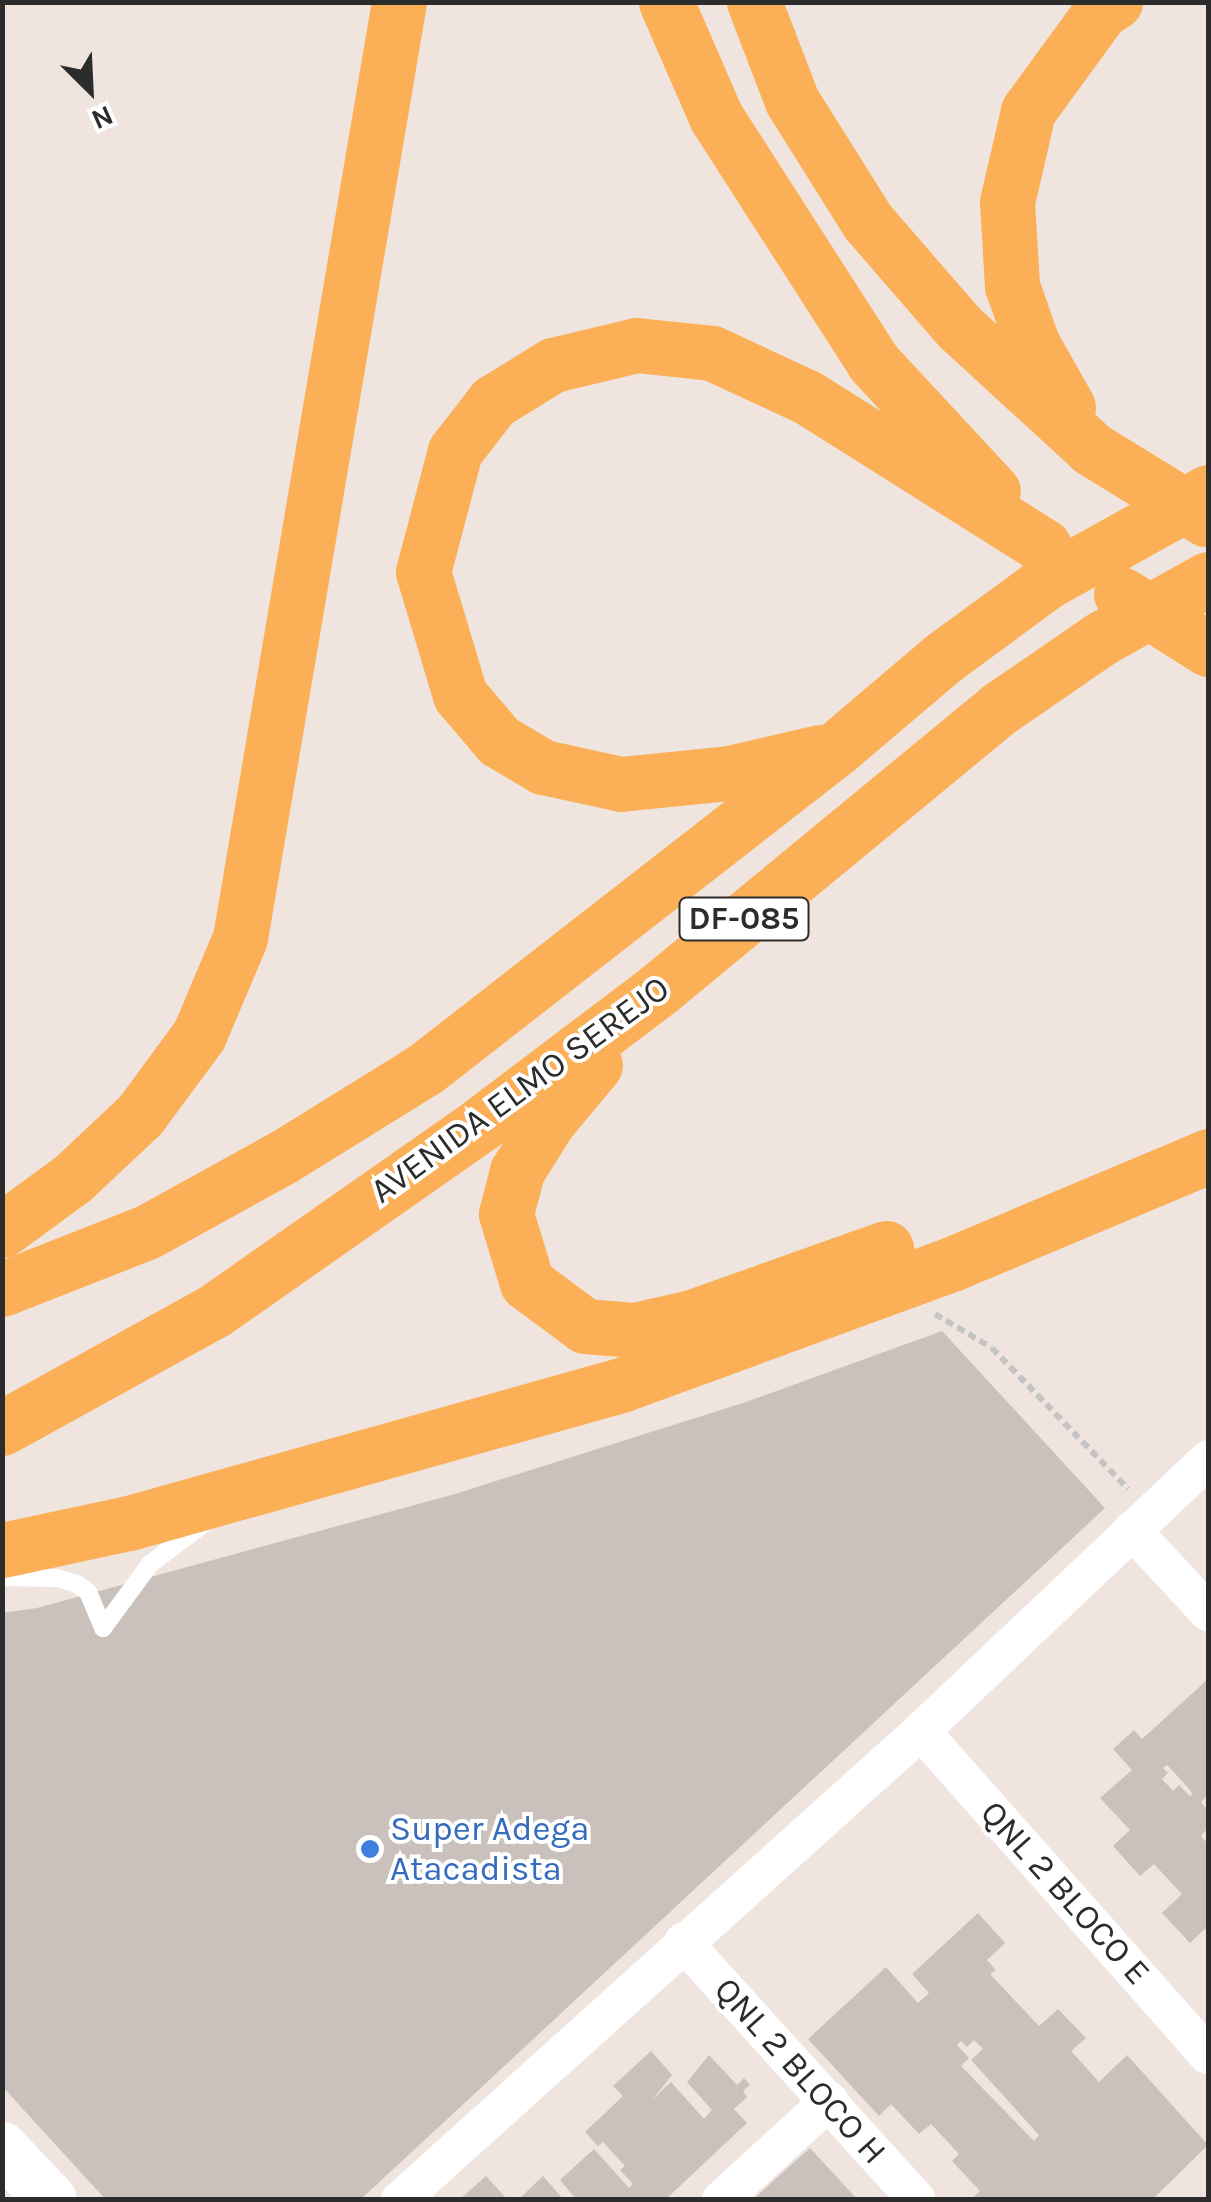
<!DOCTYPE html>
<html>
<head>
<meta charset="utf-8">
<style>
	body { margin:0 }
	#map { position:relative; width:1211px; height:2202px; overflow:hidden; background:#efe4de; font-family:Karla,sans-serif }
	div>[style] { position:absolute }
	.building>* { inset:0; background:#cac1bd }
	.path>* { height:6px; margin-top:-3px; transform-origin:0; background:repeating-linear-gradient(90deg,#c4c4c4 0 8px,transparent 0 13px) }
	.lane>* { height:18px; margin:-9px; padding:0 9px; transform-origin:9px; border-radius:9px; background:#fff }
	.street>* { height:38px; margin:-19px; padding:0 19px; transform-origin:19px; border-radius:19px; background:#fff }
	.secondary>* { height:52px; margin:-26px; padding:0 26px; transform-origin:26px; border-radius:26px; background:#fff }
	.primary>* { height:55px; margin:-27.5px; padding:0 27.5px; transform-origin:27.5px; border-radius:27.5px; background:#fbaf57 }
	.dots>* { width:28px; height:28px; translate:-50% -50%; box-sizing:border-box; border:5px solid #fff; border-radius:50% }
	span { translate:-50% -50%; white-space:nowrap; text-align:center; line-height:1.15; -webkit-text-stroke:8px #fff; paint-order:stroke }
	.shield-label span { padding:2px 8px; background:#fff; border:2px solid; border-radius:8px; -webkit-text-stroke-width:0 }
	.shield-label { font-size:32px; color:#2c2c2c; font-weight:700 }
	.street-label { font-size:35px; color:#2c2c2c }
	.shop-label { font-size:35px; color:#366cbe }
	.left { translate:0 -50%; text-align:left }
	.frame { position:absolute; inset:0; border:5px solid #2c2c2c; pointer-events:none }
	.north { position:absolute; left:40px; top:40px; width:100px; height:100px; -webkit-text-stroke:8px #fff; paint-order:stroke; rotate:156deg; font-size:28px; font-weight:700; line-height:40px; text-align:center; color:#2c2c2c }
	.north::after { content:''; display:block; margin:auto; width:35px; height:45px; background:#2c2c2c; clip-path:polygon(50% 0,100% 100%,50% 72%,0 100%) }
</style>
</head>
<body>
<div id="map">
	<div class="building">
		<div style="clip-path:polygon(942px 1331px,1105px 1508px,360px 2200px,106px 2200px,2px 2086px,2px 1613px,37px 1608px,455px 1494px,746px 1402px)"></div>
		<div style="clip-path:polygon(evenodd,1208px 1679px,1208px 1795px,1201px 1802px,1208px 1811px,1208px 1833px,1206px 1830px,1201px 1836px,1208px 1844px,1208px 1926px,1190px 1943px,1162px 1913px,1182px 1894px,1154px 1864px,1140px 1876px,1113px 1846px,1130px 1830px,1100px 1798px,1132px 1770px,1113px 1749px,1134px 1730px,1142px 1739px,1208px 1679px,1167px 1765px,1183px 1782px,1193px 1794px,1190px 1796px,1179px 1785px,1173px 1791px,1162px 1779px,1168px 1773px,1163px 1768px,1167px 1765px)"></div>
		<div style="clip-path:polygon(evenodd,978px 1913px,1005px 1943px,987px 1960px,996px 1970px,990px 1974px,1039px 2026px,1058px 2009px,1086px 2038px,1071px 2051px,1099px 2082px,1127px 2055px,1208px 2145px,1152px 2200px,970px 2200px,980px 2191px,952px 2161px,959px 2154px,931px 2124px,919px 2134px,891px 2104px,879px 2116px,808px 2039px,886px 1967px,918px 2003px,929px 1993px,912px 1974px,978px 1913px,974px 2040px,983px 2049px,971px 2060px,1039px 2135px,1034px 2141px,961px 2066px,969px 2058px,957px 2045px,961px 2041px,967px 2047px,974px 2040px)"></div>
		<div style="clip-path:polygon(651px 2051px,672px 2075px,652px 2100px,671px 2082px,704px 2119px,712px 2110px,687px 2082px,709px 2055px,737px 2085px,744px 2078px,750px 2085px,743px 2091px,747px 2097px,734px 2109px,747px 2123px,665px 2200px,577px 2200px,560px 2180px,594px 2149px,629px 2188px,633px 2184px,620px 2170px,625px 2166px,603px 2142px,598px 2146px,585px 2132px,623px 2096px,613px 2086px)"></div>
		<div style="clip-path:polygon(810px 2148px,858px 2200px,753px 2200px,771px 2183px)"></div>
		<div style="clip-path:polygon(486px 2176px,508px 2200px,459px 2200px)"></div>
		<div style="clip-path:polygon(543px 2176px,564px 2200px,518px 2200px)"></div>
	</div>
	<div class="path">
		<div style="left:935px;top:1314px;width:66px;rotate:30.8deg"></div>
		<div style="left:992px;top:1348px;width:196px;rotate:46deg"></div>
	</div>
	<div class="lane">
		<div style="left:2px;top:1577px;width:55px;rotate:1deg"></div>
		<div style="left:57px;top:1578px;width:21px;rotate:17deg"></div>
		<div style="left:77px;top:1584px;width:14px;rotate:36deg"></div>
		<div style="left:88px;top:1592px;width:39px;rotate:67deg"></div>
		<div style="left:103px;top:1628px;width:79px;rotate:-53.7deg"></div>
		<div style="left:150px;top:1564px;width:70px;rotate:-36.9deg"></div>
	</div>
	<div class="street">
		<div style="left:1132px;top:1530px;width:112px;rotate:47.2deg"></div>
		<div style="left:921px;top:1731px;width:433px;rotate:48.5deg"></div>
		<div style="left:683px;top:1942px;width:348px;rotate:47.8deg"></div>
		<div style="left:400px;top:2200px;width:701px;rotate:-41.99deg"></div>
		<div style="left:921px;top:1731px;width:395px;rotate:-43.4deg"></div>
		<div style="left:721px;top:2200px;width:147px;rotate:-42.5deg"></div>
	</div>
	<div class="secondary">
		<div style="left:2px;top:2148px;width:71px;rotate:46.7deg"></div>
	</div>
	<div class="primary">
		<div style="left:666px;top:2px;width:125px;rotate:66.5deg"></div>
		<div style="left:716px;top:117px;width:291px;rotate:57.3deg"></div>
		<div style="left:873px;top:362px;width:176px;rotate:47.1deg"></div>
		<div style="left:754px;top:2px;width:106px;rotate:69deg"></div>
		<div style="left:792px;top:101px;width:143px;rotate:57.9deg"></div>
		<div style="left:868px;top:222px;width:139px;rotate:49.1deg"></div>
		<div style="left:959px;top:327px;width:180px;rotate:42.5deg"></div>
		<div style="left:1092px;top:449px;width:134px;rotate:31.6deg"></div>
		<div style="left:1068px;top:407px;width:73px;rotate:-119.4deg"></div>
		<div style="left:1032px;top:343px;width:60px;rotate:-109.3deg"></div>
		<div style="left:1012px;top:286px;width:84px;rotate:-93.4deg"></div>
		<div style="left:1007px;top:202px;width:93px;rotate:-77deg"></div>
		<div style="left:1028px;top:111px;width:124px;rotate:-53.9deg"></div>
		<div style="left:1101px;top:11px;width:17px;rotate:-33deg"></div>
		<div style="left:1121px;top:594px;width:103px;rotate:32.3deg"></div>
		<div style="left:820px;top:752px;width:93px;rotate:167deg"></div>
		<div style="left:729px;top:773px;width:109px;rotate:174.2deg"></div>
		<div style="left:621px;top:784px;width:80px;rotate:-167.7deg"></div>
		<div style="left:543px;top:767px;width:51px;rotate:-149.4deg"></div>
		<div style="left:499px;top:741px;width:60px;rotate:-130.3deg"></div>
		<div style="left:460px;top:695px;width:128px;rotate:-106.7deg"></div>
		<div style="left:423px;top:572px;width:125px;rotate:-75.2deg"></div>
		<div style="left:455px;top:451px;width:62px;rotate:-52.2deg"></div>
		<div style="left:493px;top:402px;width:70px;rotate:-31.7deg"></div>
		<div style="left:553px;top:365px;width:85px;rotate:-13.5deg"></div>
		<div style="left:636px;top:345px;width:76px;rotate:6deg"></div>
		<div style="left:712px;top:353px;width:105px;rotate:24.9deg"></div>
		<div style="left:807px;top:397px;width:280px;rotate:32.2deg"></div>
		<div style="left:595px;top:1065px;width:72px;rotate:129.9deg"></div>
		<div style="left:549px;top:1120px;width:60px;rotate:122.1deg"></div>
		<div style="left:517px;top:1171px;width:44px;rotate:104.3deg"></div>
		<div style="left:506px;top:1214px;width:72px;rotate:73.1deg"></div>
		<div style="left:527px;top:1283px;width:72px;rotate:36.6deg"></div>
		<div style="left:585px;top:1326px;width:49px;rotate:4.7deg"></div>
		<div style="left:634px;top:1330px;width:59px;rotate:-12.6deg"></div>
		<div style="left:692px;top:1317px;width:206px;rotate:-19.6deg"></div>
		<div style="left:2px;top:1230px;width:88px;rotate:-36.2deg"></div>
		<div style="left:73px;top:1178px;width:92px;rotate:-43.2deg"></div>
		<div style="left:140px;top:1115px;width:99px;rotate:-53.6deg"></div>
		<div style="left:199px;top:1035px;width:105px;rotate:-67.1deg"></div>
		<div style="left:240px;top:938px;width:949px;rotate:-80.36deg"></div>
		<div style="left:2px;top:1289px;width:156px;rotate:-21.5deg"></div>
		<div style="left:147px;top:1232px;width:155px;rotate:-28.9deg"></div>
		<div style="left:283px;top:1157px;width:167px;rotate:-31.8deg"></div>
		<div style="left:425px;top:1069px;width:522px;rotate:-37.92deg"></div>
		<div style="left:837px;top:748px;width:139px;rotate:-40.3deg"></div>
		<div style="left:943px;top:658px;width:130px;rotate:-36.3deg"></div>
		<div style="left:1048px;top:581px;width:183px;rotate:-29.1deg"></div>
		<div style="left:2px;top:1428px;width:242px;rotate:-28.9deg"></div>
		<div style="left:214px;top:1311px;width:327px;rotate:-35deg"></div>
		<div style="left:482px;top:1123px;width:222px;rotate:-37.1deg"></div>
		<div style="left:659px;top:989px;width:442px;rotate:-39.5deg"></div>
		<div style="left:1000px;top:708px;width:124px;rotate:-34.5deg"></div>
		<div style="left:1102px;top:638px;width:121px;rotate:-29.1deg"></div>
		<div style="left:2px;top:1550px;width:130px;rotate:-12deg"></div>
		<div style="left:129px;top:1523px;width:511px;rotate:-15.67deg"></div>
		<div style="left:621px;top:1385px;width:355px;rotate:-20.1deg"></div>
		<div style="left:954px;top:1263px;width:276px;rotate:-22.8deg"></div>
	</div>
	<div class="dots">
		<div style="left:370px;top:1849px;background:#3f7fe0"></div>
	</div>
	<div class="shield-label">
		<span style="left:744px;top:919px">DF-085</span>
	</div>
	<div class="street-label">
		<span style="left:520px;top:1090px;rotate:-36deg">AVENIDA ELMO SEREJO</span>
		<span style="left:1065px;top:1893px;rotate:48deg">QNL 2 BLOCO E</span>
		<span style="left:800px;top:2071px;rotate:48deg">QNL 2 BLOCO H</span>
	</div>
	<div class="shop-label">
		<span class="left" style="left:390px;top:1849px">Super Adega<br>Atacadista</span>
	</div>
	<div class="frame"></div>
	<div class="north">N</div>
</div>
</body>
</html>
